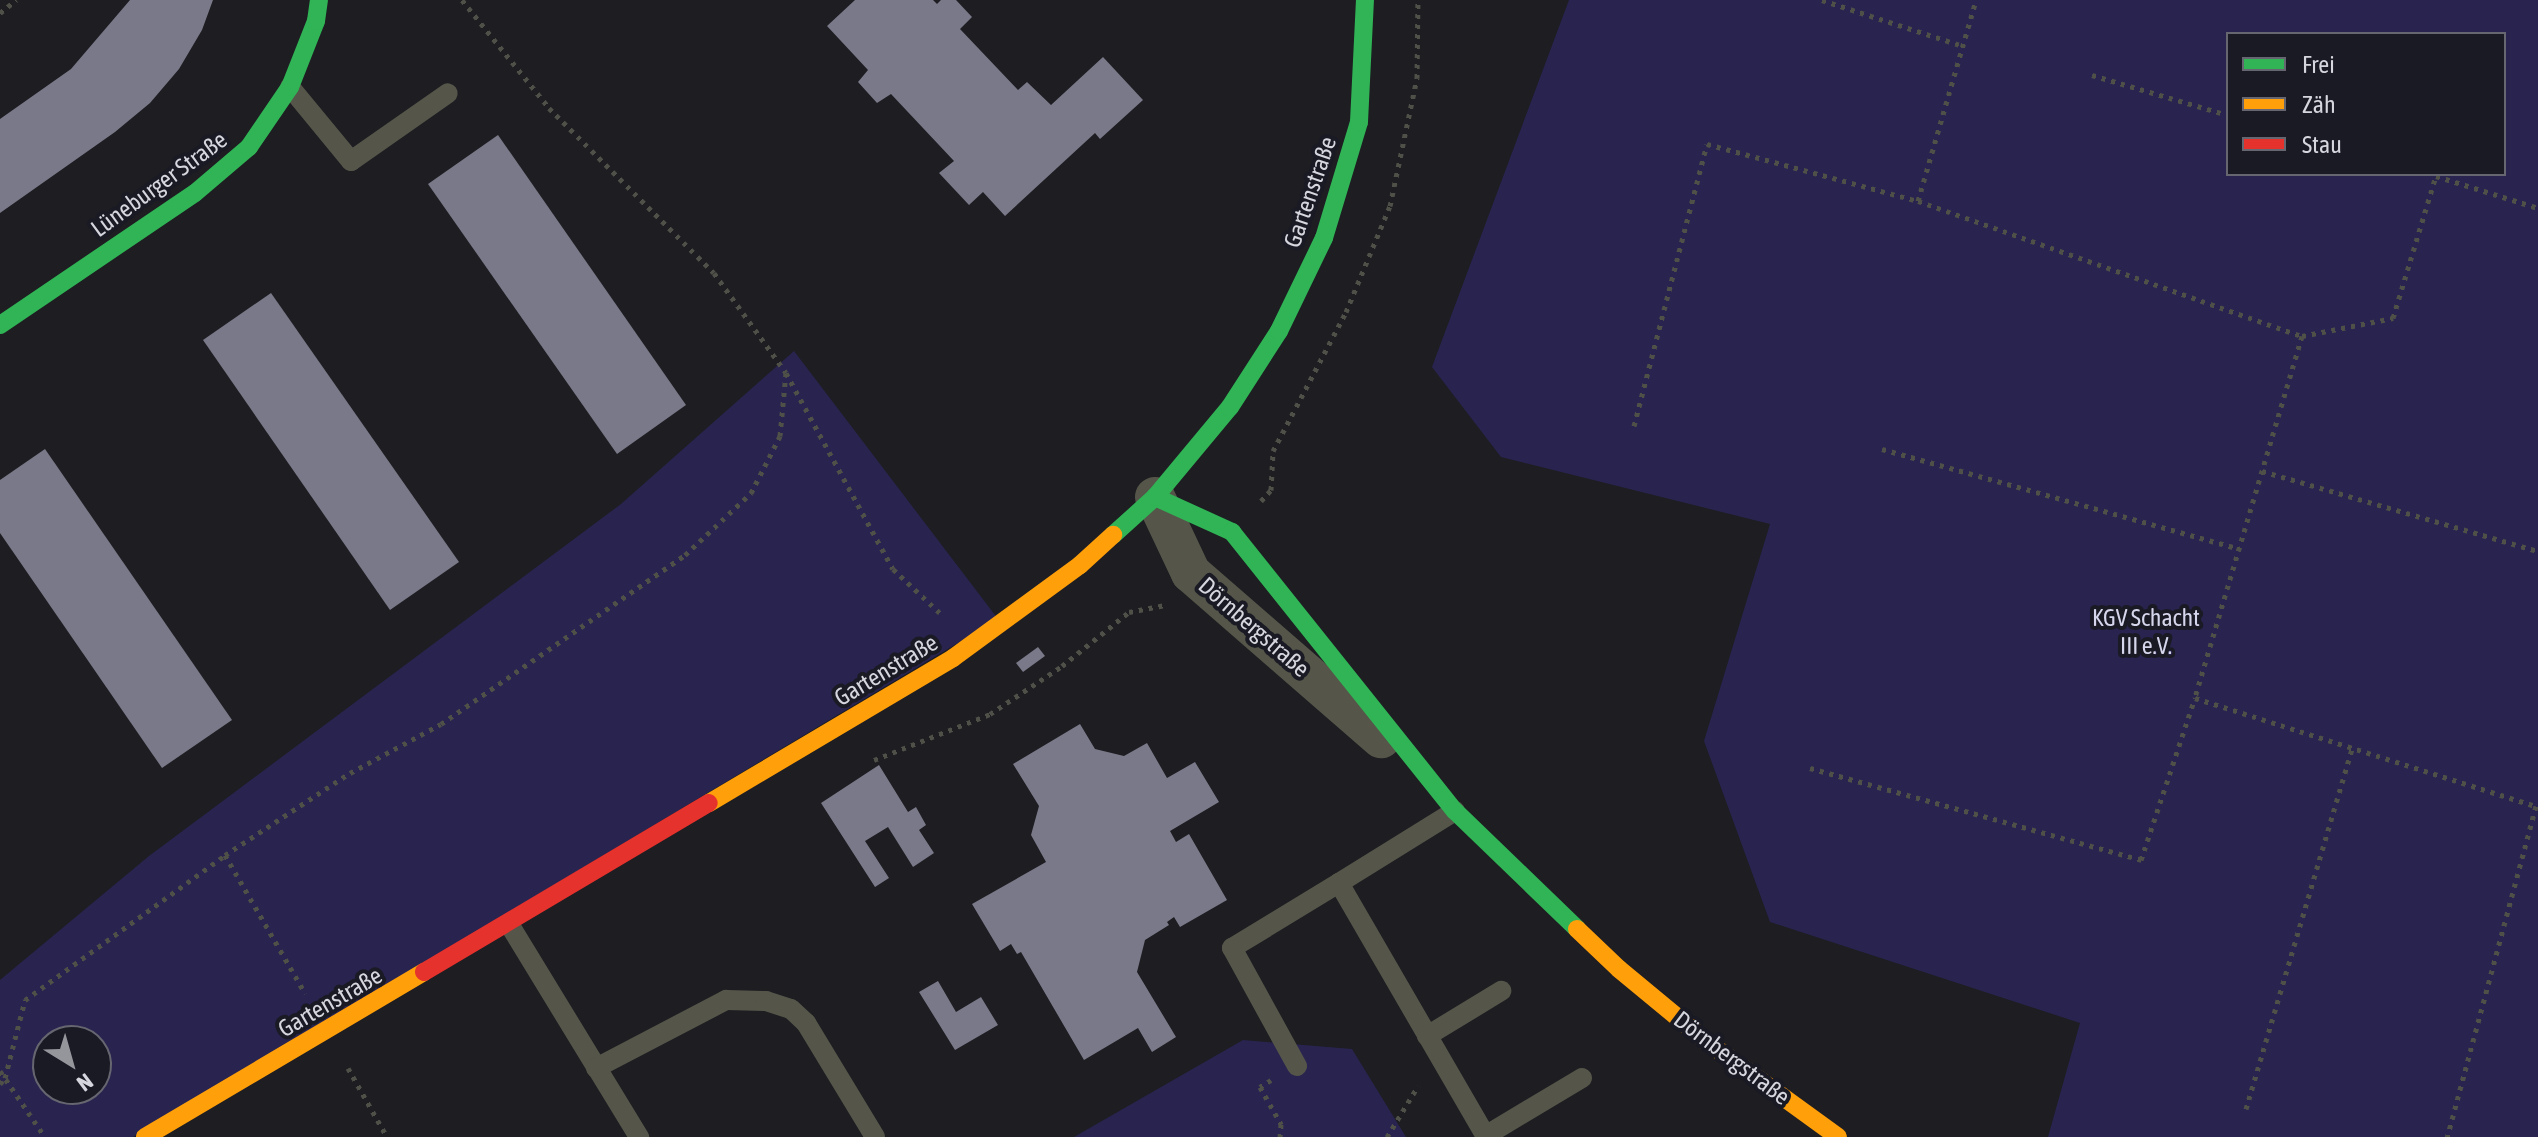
<!DOCTYPE html>
<html>
<head>
<meta charset="utf-8">
<style>
	body { margin:0 }
	#map { position:relative; width:2538px; height:1137px; overflow:hidden; background:#1d1d22; font-family:"Asap Condensed",sans-serif }
	div>[style] { position:absolute }
	.green>* { inset:0; background:#28244f }
	.building>* { inset:0; background:#7a7989 }
	.path>* { height:5px; margin-top:-2.5px; transform-origin:0; background:repeating-linear-gradient(90deg,#4f5048 0 4px,transparent 0 10px) }
	.lane>* { height:20px; margin:-10px; padding:0 10px; transform-origin:10px; border-radius:10px; background:#555649 }
	.street>* { height:40px; margin:-20px; padding:0 20px; transform-origin:20px; border-radius:20px; background:#555649 }
	.fast>* { height:18px; margin:-9px; padding:0 9px; transform-origin:9px; border-radius:9px; background:#30b455 }
	.slow>* { height:18px; margin:-9px; padding:0 9px; transform-origin:9px; border-radius:9px; background:#ff9f0a }
	.jam>* { height:18px; margin:-9px; padding:0 9px; transform-origin:9px; border-radius:9px; background:#e5322d }
	span { translate:-50% -50%; white-space:nowrap; text-align:center; line-height:1.15; -webkit-text-stroke:8px #1a1a25; paint-order:stroke }
	.street-label { font-size:24px; color:#d6d7de }
	.park-label { font-size:24px; color:#d6d6ec }
	.legend { position:absolute; left:2226px; top:32px; width:280px; height:144px; box-sizing:border-box; background:#1a1a25; border:2px solid #65666f; margin:0; padding:10px 14px; list-style:none; font-size:24px; color:#d6d7de }
	.legend li { display:flex; align-items:center; gap:16px; height:40px }
	.legend b { width:40px; border:2px solid #65666f }
	.north { position:absolute; left:32px; top:1025px; width:80px; height:80px; box-sizing:border-box; background:#1a1a25; border:2px solid #65666f; border-radius:50%; rotate:143deg; font-size:22px; font-weight:700; line-height:32px; text-align:center; color:#d6d7de }
	.north::after { content:''; display:block; margin:auto; width:28px; height:36px; background:#95969c; clip-path:polygon(50% 0,100% 100%,50% 72%,0 100%) }
</style>
</head>
<body>
<div id="map">
	<div class="green">
		<div style="clip-path:polygon(evenodd,1569px 0,2538px 0,2538px 1137px,2048px 1137px,2080px 1023px,1770px 922px,1704px 741px,1770px 524px,1501px 457px,1432px 367px,1569px 0,2228px 34px,2504px 34px,2504px 174px,2228px 174px,2228px 34px)"></div>
		<div style="clip-path:polygon(evenodd,794px 351px,998px 619px,133px 1137px,0 1137px,0 980px,149px 856px,621px 504px,794px 351px,48px 1041px,96px 1041px,96px 1089px,48px 1089px,48px 1041px)"></div>
		<div style="clip-path:polygon(1243px 1040px,1352px 1049px,1406px 1137px,1074px 1137px)"></div>
	</div>
	<div class="building">
		<div style="clip-path:polygon(130px 0,213px 0,202px 30px,179px 69px,150px 103px,115px 132px,0 213px,0 119px,71px 69px)"></div>
		<div style="clip-path:polygon(855px 0,933px 0,937px 4px,941px 0,956px 0,972px 17px,960px 29px,1018px 90px,1027px 82px,1051px 105px,1103px 57px,1143px 100px,1100px 139px,1095px 133px,1005px 216px,983px 192px,969px 205px,939px 173px,954px 161px,891px 94px,877px 103px,858px 82px,868px 70px,827px 26px)"></div>
		<div style="clip-path:polygon(498px 135px,686px 405px,617px 454px,428px 184px)"></div>
		<div style="clip-path:polygon(271px 293px,459px 562px,390px 610px,203px 340px)"></div>
		<div style="clip-path:polygon(45px 449px,232px 720px,162px 768px,0 533px,0 480px)"></div>
		<div style="clip-path:polygon(1038px 647px,1045px 656px,1023px 672px,1016px 663px)"></div>
		<div style="clip-path:polygon(1080px 724px,1095px 749px,1124px 756px,1147px 743px,1167px 778px,1195px 762px,1219px 802px,1170px 831px,1176px 842px,1189px 834px,1227px 900px,1180px 927px,1174px 917px,1167px 922px,1169px 925px,1145px 940px,1137px 972px,1176px 1037px,1152px 1052px,1138px 1028px,1084px 1060px,1021px 952px,1017px 954px,1011px 944px,1000px 951px,972px 904px,1046px 862px,1031px 835px,1039px 806px,1013px 764px)"></div>
		<div style="clip-path:polygon(879px 765px,908px 812px,916px 807px,926px 825px,919px 830px,934px 853px,913px 867px,888px 827px,865px 841px,889px 878px,875px 887px,821px 803px)"></div>
		<div style="clip-path:polygon(938px 981px,956px 1012px,981px 997px,998px 1025px,955px 1050px,919px 992px)"></div>
	</div>
	<div class="path">
		<div style="left:462px;top:0;width:139px;rotate:51.1deg"></div>
		<div style="left:549px;top:108px;width:233px;rotate:45deg"></div>
		<div style="left:714px;top:273px;width:123px;rotate:54.2deg"></div>
		<div style="left:786px;top:373px;width:223px;rotate:61.4deg"></div>
		<div style="left:893px;top:569px;width:64px;rotate:43.1deg"></div>
		<div style="left:1822px;top:0;width:148px;rotate:18.1deg"></div>
		<div style="left:0;top:13px;width:21px;rotate:-39deg"></div>
		<div style="left:2092px;top:75px;width:142px;rotate:16.4deg"></div>
		<div style="left:1918px;top:201px;width:209px;rotate:-73.9deg"></div>
		<div style="left:2302px;top:336px;width:93px;rotate:-11.2deg"></div>
		<div style="left:2393px;top:318px;width:148px;rotate:-73.2deg"></div>
		<div style="left:2436px;top:176px;width:107px;rotate:17.4deg"></div>
		<div style="left:1634px;top:426px;width:291px;rotate:-75.5deg"></div>
		<div style="left:1707px;top:144px;width:219px;rotate:15.1deg"></div>
		<div style="left:1918px;top:201px;width:407px;rotate:19.4deg"></div>
		<div style="left:2302px;top:336px;width:377px;rotate:106.5deg"></div>
		<div style="left:2195px;top:698px;width:358px;rotate:17.6deg"></div>
		<div style="left:2536px;top:806px;width:343px;rotate:105deg"></div>
		<div style="left:1882px;top:449px;width:371px;rotate:15.6deg"></div>
		<div style="left:2262px;top:471px;width:287px;rotate:16.2deg"></div>
		<div style="left:1261px;top:501px;width:15px;rotate:-48deg"></div>
		<div style="left:1271px;top:490px;width:39px;rotate:-87deg"></div>
		<div style="left:1273px;top:451px;width:157px;rotate:-62.3deg"></div>
		<div style="left:1346px;top:312px;width:115px;rotate:-67.5deg"></div>
		<div style="left:1390px;top:206px;width:131px;rotate:-78.1deg"></div>
		<div style="left:1417px;top:78px;width:78px;rotate:-89.3deg"></div>
		<div style="left:874px;top:760px;width:125px;rotate:-21.6deg"></div>
		<div style="left:990px;top:714px;width:87px;rotate:-33.7deg"></div>
		<div style="left:1062px;top:666px;width:86px;rotate:-38.9deg"></div>
		<div style="left:1129px;top:612px;width:37px;rotate:-11deg"></div>
		<div style="left:1810px;top:768px;width:344px;rotate:15.5deg"></div>
		<div style="left:2141px;top:860px;width:171px;rotate:-71.6deg"></div>
		<div style="left:225px;top:855px;width:160px;rotate:59.9deg"></div>
		<div style="left:348px;top:1068px;width:79px;rotate:60.5deg"></div>
		<div style="left:0;top:1071px;width:80px;rotate:55.7deg"></div>
		<div style="left:1271px;top:1080px;width:13px;rotate:148deg"></div>
		<div style="left:1260px;top:1087px;width:43px;rotate:60.4deg"></div>
		<div style="left:1281px;top:1124px;width:13px;rotate:94deg"></div>
		<div style="left:0;top:1084px;width:8px;rotate:-50deg"></div>
		<div style="left:5px;top:1078px;width:81px;rotate:-75.6deg"></div>
		<div style="left:25px;top:1000px;width:247px;rotate:-35.9deg"></div>
		<div style="left:225px;top:855px;width:149px;rotate:-33.3deg"></div>
		<div style="left:350px;top:773px;width:103px;rotate:-28.3deg"></div>
		<div style="left:441px;top:724px;width:297px;rotate:-34.7deg"></div>
		<div style="left:685px;top:555px;width:91px;rotate:-43.2deg"></div>
		<div style="left:751px;top:493px;width:64px;rotate:-63deg"></div>
		<div style="left:780px;top:436px;width:63px;rotate:-84.6deg"></div>
		<div style="left:2246px;top:1109px;width:376px;rotate:-73.6deg"></div>
		<div style="left:1387px;top:1137px;width:60px;rotate:-58.7deg"></div>
	</div>
	<div class="lane">
		<div style="left:290px;top:87px;width:96px;rotate:50.5deg"></div>
		<div style="left:351px;top:161px;width:118px;rotate:-35deg"></div>
		<div style="left:1455px;top:811px;width:137px;rotate:148.2deg"></div>
		<div style="left:1339px;top:883px;width:293px;rotate:59.9deg"></div>
		<div style="left:509px;top:924px;width:250px;rotate:58.6deg"></div>
		<div style="left:1427px;top:1036px;width:87px;rotate:-31.3deg"></div>
		<div style="left:1297px;top:1066px;width:135px;rotate:-118.8deg"></div>
		<div style="left:1232px;top:948px;width:125px;rotate:-31.3deg"></div>
		<div style="left:596px;top:1068px;width:147px;rotate:-27.6deg"></div>
		<div style="left:726px;top:1000px;width:40px;rotate:1.4deg"></div>
		<div style="left:766px;top:1001px;width:26px;rotate:18deg"></div>
		<div style="left:791px;top:1009px;width:21px;rotate:43deg"></div>
		<div style="left:806px;top:1023px;width:133px;rotate:58.8deg"></div>
		<div style="left:1485px;top:1136px;width:113px;rotate:-30.9deg"></div>
	</div>
	<div class="street">
		<div style="left:1155px;top:497px;width:84px;rotate:64.7deg"></div>
		<div style="left:1191px;top:573px;width:252px;rotate:41deg"></div>
	</div>
	<div class="fast">
		<div style="left:0;top:325px;width:235px;rotate:-34.1deg"></div>
		<div style="left:195px;top:193px;width:71px;rotate:-40.4deg"></div>
		<div style="left:249px;top:147px;width:73px;rotate:-55.7deg"></div>
		<div style="left:290px;top:87px;width:71px;rotate:-68.5deg"></div>
		<div style="left:316px;top:21px;width:21px;rotate:-82deg"></div>
		<div style="left:1155px;top:497px;width:85px;rotate:24.4deg"></div>
		<div style="left:1232px;top:532px;width:357px;rotate:51.4deg"></div>
		<div style="left:1455px;top:811px;width:170px;rotate:44deg"></div>
		<div style="left:1113px;top:535px;width:57px;rotate:-42.1deg"></div>
		<div style="left:1155px;top:497px;width:117px;rotate:-50.2deg"></div>
		<div style="left:1230px;top:407px;width:90px;rotate:-57.2deg"></div>
		<div style="left:1279px;top:331px;width:103px;rotate:-64.2deg"></div>
		<div style="left:1324px;top:238px;width:121px;rotate:-73.2deg"></div>
		<div style="left:1359px;top:122px;width:122px;rotate:-87.2deg"></div>
	</div>
	<div class="slow">
		<div style="left:709px;top:803px;width:284px;rotate:-30.7deg"></div>
		<div style="left:953px;top:658px;width:157px;rotate:-36.2deg"></div>
		<div style="left:1080px;top:565px;width:45px;rotate:-42.3deg"></div>
		<div style="left:1577px;top:929px;width:58px;rotate:43.6deg"></div>
		<div style="left:1619px;top:969px;width:113px;rotate:39.6deg"></div>
		<div style="left:1706px;top:1041px;width:163px;rotate:36deg"></div>
		<div style="left:145px;top:1137px;width:324px;rotate:-30.6deg"></div>
	</div>
	<div class="jam">
		<div style="left:424px;top:972px;width:331px;rotate:-30.7deg"></div>
	</div>
	<div class="street-label">
		<span style="left:159px;top:184px;rotate:-36deg">Lüneburger Straße</span>
		<span style="left:1310px;top:192px;rotate:-71deg">Gartenstraße</span>
		<span style="left:1254px;top:627px;rotate:41deg">Dörnbergstraße</span>
		<span style="left:886px;top:670px;rotate:-31deg">Gartenstraße</span>
		<span style="left:330px;top:1002px;rotate:-30deg">Gartenstraße</span>
		<span style="left:1732px;top:1058px;rotate:37deg">Dörnbergstraße</span>
	</div>
	<div class="park-label">
		<span style="left:2146px;top:632px">KGV Schacht<br>III e.V.</span>
	</div>
	<ul class="legend">
	<li><b style="height:10px;background:#30b455"></b>Frei</li>
	<li><b style="height:10px;background:#ff9f0a"></b>Zäh</li>
	<li><b style="height:10px;background:#e5322d"></b>Stau</li>
	</ul>
	<div class="north">N</div>
</div>
</body>
</html>
